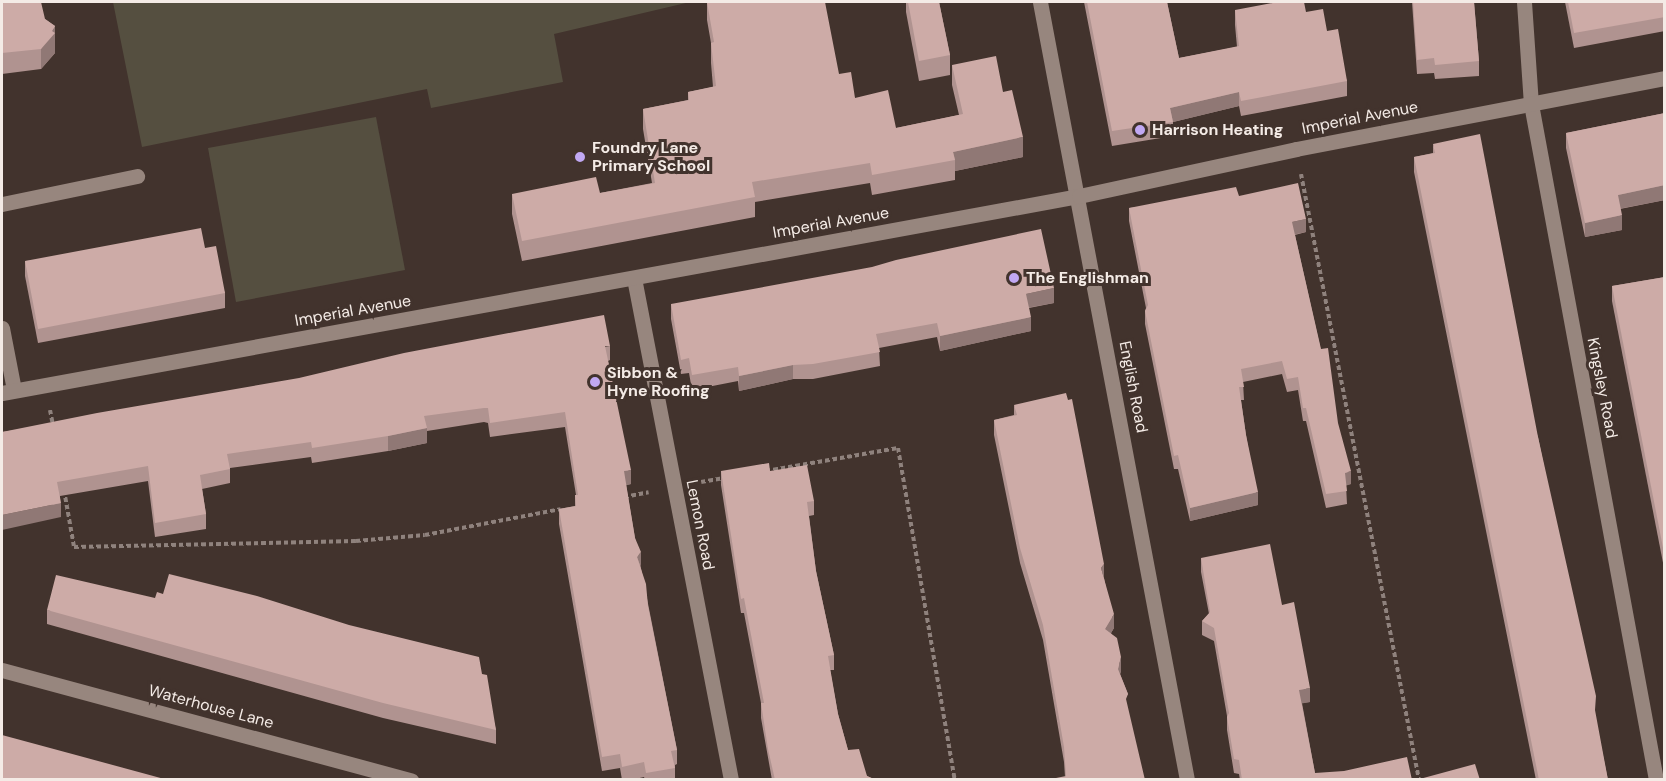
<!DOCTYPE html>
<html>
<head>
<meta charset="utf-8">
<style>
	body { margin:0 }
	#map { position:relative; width:1666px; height:781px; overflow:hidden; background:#42332d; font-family:"DM Sans",sans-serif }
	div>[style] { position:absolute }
	.green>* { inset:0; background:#554f40 }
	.path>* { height:4px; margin-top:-2px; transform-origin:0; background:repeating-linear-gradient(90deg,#8f827d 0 4.5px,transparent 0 7.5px) }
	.service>* { height:15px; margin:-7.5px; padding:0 7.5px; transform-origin:7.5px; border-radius:7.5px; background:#97867e }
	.minor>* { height:15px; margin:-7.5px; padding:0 7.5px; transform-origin:7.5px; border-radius:7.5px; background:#97867e }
	.wall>* { inset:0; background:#b09390 }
	.shaded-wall>* { inset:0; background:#907875 }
	.building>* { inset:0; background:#cdaba7 }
	.dots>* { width:16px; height:16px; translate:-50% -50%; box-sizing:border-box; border:3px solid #42332d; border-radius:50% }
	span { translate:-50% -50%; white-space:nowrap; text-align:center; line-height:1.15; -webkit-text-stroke:6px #42332d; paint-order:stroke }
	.street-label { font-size:16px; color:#f4ebe6 }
	.poi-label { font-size:16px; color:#f4ebe6; font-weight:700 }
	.left { translate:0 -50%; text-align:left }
	.frame { position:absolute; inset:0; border:3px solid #f4ebe6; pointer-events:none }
</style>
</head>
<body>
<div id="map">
	<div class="green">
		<div style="clip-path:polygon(113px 2px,690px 2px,554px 34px,563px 82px,431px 108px,427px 89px,142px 147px)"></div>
		<div style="clip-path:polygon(376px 117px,405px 270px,236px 302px,208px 148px)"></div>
	</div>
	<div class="path">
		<div style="left:1301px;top:174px;width:617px;rotate:78.98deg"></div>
		<div style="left:50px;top:410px;width:16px;rotate:79deg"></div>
		<div style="left:766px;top:471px;width:134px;rotate:-9.9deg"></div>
		<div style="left:898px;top:448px;width:337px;rotate:80.3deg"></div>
		<div style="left:701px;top:482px;width:22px;rotate:-10deg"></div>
		<div style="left:64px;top:490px;width:58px;rotate:80deg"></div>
		<div style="left:74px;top:547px;width:282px;rotate:-1.2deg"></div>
		<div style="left:356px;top:541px;width:69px;rotate:-5deg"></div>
		<div style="left:425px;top:535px;width:138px;rotate:-10.8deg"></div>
		<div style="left:624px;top:497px;width:25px;rotate:-11deg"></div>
	</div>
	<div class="service">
		<div style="left:2px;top:204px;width:138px;rotate:-11.7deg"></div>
	</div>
	<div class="minor">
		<div style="left:1040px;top:2px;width:792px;rotate:79.3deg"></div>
		<div style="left:1524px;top:2px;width:102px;rotate:86.1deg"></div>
		<div style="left:1531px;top:104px;width:687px;rotate:79.52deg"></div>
		<div style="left:634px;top:278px;width:511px;rotate:79.06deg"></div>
		<div style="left:2px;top:328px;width:63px;rotate:79deg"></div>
		<div style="left:2px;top:393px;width:1095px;rotate:-10.37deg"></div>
		<div style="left:1079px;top:196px;width:222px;rotate:-12.2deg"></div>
		<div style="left:1296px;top:149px;width:375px;rotate:-10.9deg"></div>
		<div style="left:2px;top:670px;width:424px;rotate:15.1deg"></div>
	</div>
	<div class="wall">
		<div style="clip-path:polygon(2px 2px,45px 19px,55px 26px,55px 53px,41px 69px,2px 74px)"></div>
		<div style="clip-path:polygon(707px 2px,839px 74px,855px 98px,896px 128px,959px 115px,952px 85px,952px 65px,1003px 92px,1023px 157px,955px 171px,955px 180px,872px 195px,870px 183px,755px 202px,755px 217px,522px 261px,512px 214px,512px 194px,600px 193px,652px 183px,643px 129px,643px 109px,688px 100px,688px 92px,713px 87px,711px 63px,711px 43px,707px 20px)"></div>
		<div style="clip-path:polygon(906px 2px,939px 2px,950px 55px,950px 75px,919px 81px,906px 12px)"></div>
		<div style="clip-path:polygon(1084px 2px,1167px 2px,1179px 58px,1237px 47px,1235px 25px,1235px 10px,1306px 12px,1327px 31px,1347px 81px,1347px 96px,1241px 116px,1239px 106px,1173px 122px,1173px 136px,1112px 146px)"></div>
		<div style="clip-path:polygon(1412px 2px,1474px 2px,1479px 61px,1479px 76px,1435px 79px,1434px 73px,1417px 74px)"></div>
		<div style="clip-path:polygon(1565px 2px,1665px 2px,1665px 31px,1574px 48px)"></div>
		<div style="clip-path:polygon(1665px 113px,1665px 200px,1620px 209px,1622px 230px,1585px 237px,1566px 148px,1566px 133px)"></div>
		<div style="clip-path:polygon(1433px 144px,1538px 437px,1608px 780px,1536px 780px,1414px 172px,1414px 157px,1433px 153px)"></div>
		<div style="clip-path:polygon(1239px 196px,1306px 232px,1295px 235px,1351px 484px,1346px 485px,1347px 504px,1326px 508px,1306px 421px,1303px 421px,1298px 390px,1287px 392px,1282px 374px,1243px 382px,1244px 400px,1241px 400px,1246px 435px,1258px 505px,1190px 521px,1178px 469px,1174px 469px,1145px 324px,1145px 311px,1146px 308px,1129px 221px,1129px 208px)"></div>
		<div style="clip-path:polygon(205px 248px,225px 293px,225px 308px,38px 343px,25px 276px,25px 261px)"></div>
		<div style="clip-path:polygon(1665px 277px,1665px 573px,1612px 301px,1612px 286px)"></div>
		<div style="clip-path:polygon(1054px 303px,1029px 308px,1031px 331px,940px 351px,937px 337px,879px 348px,880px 366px,813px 379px,793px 379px,739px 391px,738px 381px,692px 390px,689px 373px,681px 374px,671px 319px,671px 304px)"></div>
		<div style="clip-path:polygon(610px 346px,610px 360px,608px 361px,631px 484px,626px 485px,635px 538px,677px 750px,677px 764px,675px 765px,675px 780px,645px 780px,644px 777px,631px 780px,622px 780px,620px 768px,602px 771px,559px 524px,559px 509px,575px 506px,575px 495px,576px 495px,565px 427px,490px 437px,488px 423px,484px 422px,427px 431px,427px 443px,388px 451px,312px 463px,311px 457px,230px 468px,230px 483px,202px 489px,206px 514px,206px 529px,155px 537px,148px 481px,60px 496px,61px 517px,2px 432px)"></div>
		<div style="clip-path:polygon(1014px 405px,1104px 578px,1114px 628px,1111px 633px,1121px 671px,1120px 674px,1128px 694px,1065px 777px,1064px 762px,1043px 640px,1020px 563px,994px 435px,994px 420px,1014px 415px)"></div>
		<div style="clip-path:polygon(721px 471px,770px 471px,814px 501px,814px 515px,809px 516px,816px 571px,834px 655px,834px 670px,830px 670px,838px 714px,848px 750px,867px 776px,876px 780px,772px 780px,761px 718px,761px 703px,744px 613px,741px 613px,721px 485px)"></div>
		<div style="clip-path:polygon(1201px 558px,1282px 605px,1310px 702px,1302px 703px,1315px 773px,1412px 780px,1240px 780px,1239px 774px,1234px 773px,1227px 730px,1227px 716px,1214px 641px,1202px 635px,1202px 621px,1209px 614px,1201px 572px)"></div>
		<div style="clip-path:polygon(47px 610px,482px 674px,496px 730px,496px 744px,383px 718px,47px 624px)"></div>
	</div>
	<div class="shaded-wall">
		<div style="clip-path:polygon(55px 26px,55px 53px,41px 69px,41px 49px)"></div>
		<div style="clip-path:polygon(1239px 92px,1239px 106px,1173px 122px,1170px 108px)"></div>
		<div style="clip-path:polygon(1023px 137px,1023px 157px,955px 171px,955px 160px,953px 152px)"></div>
		<div style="clip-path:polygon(1665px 185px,1665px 200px,1618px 209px,1618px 195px)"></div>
		<div style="clip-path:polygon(1622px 215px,1622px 230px,1585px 237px,1585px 223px)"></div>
		<div style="clip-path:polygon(1306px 219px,1306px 232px,1292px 235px,1292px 222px)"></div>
		<div style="clip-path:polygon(1054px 288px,1054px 303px,1026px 308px,1026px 294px)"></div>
		<div style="clip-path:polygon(1031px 317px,1031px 331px,940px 351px,940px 336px)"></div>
		<div style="clip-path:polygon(793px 365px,793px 379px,739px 391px,739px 376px)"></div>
		<div style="clip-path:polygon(427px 428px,427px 443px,388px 451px,388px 436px)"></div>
		<div style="clip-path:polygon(631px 470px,631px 484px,624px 486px,624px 471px)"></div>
		<div style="clip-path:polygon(1351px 471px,1351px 484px,1345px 486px,1345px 473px)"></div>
		<div style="clip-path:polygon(1258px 492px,1258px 505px,1190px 521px,1190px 508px)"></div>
		<div style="clip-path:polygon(61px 503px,61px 517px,2px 530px,2px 515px)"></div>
		<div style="clip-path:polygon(641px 552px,641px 567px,637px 557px)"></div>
		<div style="clip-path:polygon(1104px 564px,1104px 579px,1101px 568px)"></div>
		<div style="clip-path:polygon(1114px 614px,1114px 628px,1105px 643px,1105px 629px)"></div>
		<div style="clip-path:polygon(1121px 657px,1121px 671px,1118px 683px,1118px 669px)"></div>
		<div style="clip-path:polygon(1310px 688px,1310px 702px,1299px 704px,1299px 690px)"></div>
	</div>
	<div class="building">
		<div style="clip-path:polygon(2px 2px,41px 2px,45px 19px,55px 26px,52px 31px,55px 33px,41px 49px,2px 53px)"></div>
		<div style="clip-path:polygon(707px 2px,825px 2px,839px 74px,851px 72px,855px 98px,888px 90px,896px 128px,963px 114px,952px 65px,996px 56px,1003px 92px,1012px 90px,1023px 137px,953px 152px,955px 160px,872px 175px,870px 163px,752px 182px,755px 197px,522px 241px,512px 194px,596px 177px,600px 193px,655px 183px,643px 109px,689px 100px,688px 92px,716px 86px,711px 43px,714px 42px)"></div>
		<div style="clip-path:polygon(908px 2px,939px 2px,950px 55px,919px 61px)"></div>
		<div style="clip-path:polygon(1087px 2px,1167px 2px,1179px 58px,1239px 46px,1235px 10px,1278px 2px,1304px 2px,1306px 12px,1323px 9px,1327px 31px,1338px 29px,1347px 81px,1241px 101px,1239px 92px,1170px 108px,1173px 122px,1112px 131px)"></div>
		<div style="clip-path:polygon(1413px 2px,1474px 2px,1479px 61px,1435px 65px,1434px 58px,1417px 60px)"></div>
		<div style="clip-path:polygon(1568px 2px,1665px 2px,1665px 17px,1574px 33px)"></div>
		<div style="clip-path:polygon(1665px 113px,1665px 185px,1618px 195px,1622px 215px,1585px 223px,1566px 133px)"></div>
		<div style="clip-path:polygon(1480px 134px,1538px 437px,1596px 696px,1595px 710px,1608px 780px,1539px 780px,1414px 157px,1435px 153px,1433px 144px)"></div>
		<div style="clip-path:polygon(1298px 183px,1306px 219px,1292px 222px,1321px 349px,1328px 348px,1338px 423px,1351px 471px,1345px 473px,1347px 491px,1326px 494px,1306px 408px,1303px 408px,1298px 377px,1287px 379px,1282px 361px,1241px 369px,1244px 387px,1239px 387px,1246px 435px,1258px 492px,1190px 508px,1178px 455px,1174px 456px,1145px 311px,1148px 305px,1129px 208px,1236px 187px,1239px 196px)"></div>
		<div style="clip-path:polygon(201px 228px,205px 248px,216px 246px,225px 293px,38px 329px,25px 261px)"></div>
		<div style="clip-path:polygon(1041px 229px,1054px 288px,1026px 294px,1031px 317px,940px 336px,937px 323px,876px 334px,880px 352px,813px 364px,793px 365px,739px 376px,738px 367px,692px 375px,689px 358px,681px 360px,671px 304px,872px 267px,896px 260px)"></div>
		<div style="clip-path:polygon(1665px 277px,1665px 558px,1612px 286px)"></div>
		<div style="clip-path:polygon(604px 315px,610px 346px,605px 346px,631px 470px,624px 471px,635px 538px,641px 552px,637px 557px,646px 584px,648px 606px,677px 750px,671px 751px,675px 768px,646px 773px,644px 762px,622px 767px,620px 754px,602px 757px,559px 509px,576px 506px,575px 495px,578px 495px,565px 412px,490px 423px,488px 408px,484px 408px,424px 416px,427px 428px,388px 436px,312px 448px,311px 442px,227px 454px,230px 469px,200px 475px,206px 514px,155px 523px,148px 466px,57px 482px,61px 503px,2px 515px,2px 432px,97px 413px,299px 378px,404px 353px)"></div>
		<div style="clip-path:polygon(1066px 393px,1068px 400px,1072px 399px,1104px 564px,1101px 568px,1114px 614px,1105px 629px,1117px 638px,1121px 657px,1118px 669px,1128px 694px,1126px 699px,1145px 780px,1056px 780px,1056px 778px,1066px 776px,1064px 747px,1043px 625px,1020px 548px,994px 420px,1017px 415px,1014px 405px)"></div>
		<div style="clip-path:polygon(769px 463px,770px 471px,807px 465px,814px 501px,807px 502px,816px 571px,834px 655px,828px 656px,838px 714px,848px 750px,859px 749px,867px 776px,876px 780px,775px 780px,768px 749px,761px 703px,764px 703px,744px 598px,741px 599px,721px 471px)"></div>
		<div style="clip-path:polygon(1270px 544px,1282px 605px,1294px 602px,1310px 688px,1299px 690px,1315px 773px,1344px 771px,1407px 757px,1412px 780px,1242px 780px,1239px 760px,1234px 759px,1227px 717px,1229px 713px,1214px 628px,1202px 621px,1210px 612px,1201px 558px)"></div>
		<div style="clip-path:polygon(169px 574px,257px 596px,349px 625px,479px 657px,482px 674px,487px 675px,496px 730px,383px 703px,47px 610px,56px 575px,155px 598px,157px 592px,163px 594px)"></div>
		<div style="clip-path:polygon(2px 735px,76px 755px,168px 780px,2px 780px)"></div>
		<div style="clip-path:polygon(1475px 764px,1480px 780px,1416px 780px)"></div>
	</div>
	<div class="dots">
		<div style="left:1140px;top:130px;background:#c1a8f3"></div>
		<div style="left:580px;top:157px;background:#c1a8f3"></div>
		<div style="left:1014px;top:278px;background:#c1a8f3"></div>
		<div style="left:595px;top:382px;background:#c1a8f3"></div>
	</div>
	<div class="street-label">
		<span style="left:1360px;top:118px;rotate:-11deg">Imperial Avenue</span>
		<span style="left:831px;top:223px;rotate:-10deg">Imperial Avenue</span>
		<span style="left:353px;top:311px;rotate:-10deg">Imperial Avenue</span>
		<span style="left:1133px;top:387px;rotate:79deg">English Road</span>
		<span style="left:1602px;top:388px;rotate:79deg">Kingsley Road</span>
		<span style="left:700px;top:525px;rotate:79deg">Lemon Road</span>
		<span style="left:211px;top:707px;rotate:15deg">Waterhouse Lane</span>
	</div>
	<div class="poi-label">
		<span class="left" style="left:1152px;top:130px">Harrison Heating</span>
		<span class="left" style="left:592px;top:157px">Foundry Lane<br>Primary School</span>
		<span class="left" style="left:1026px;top:278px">The Englishman</span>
		<span class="left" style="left:607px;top:382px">Sibbon &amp;<br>Hyne Roofing</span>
	</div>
	<div class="frame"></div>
</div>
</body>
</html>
